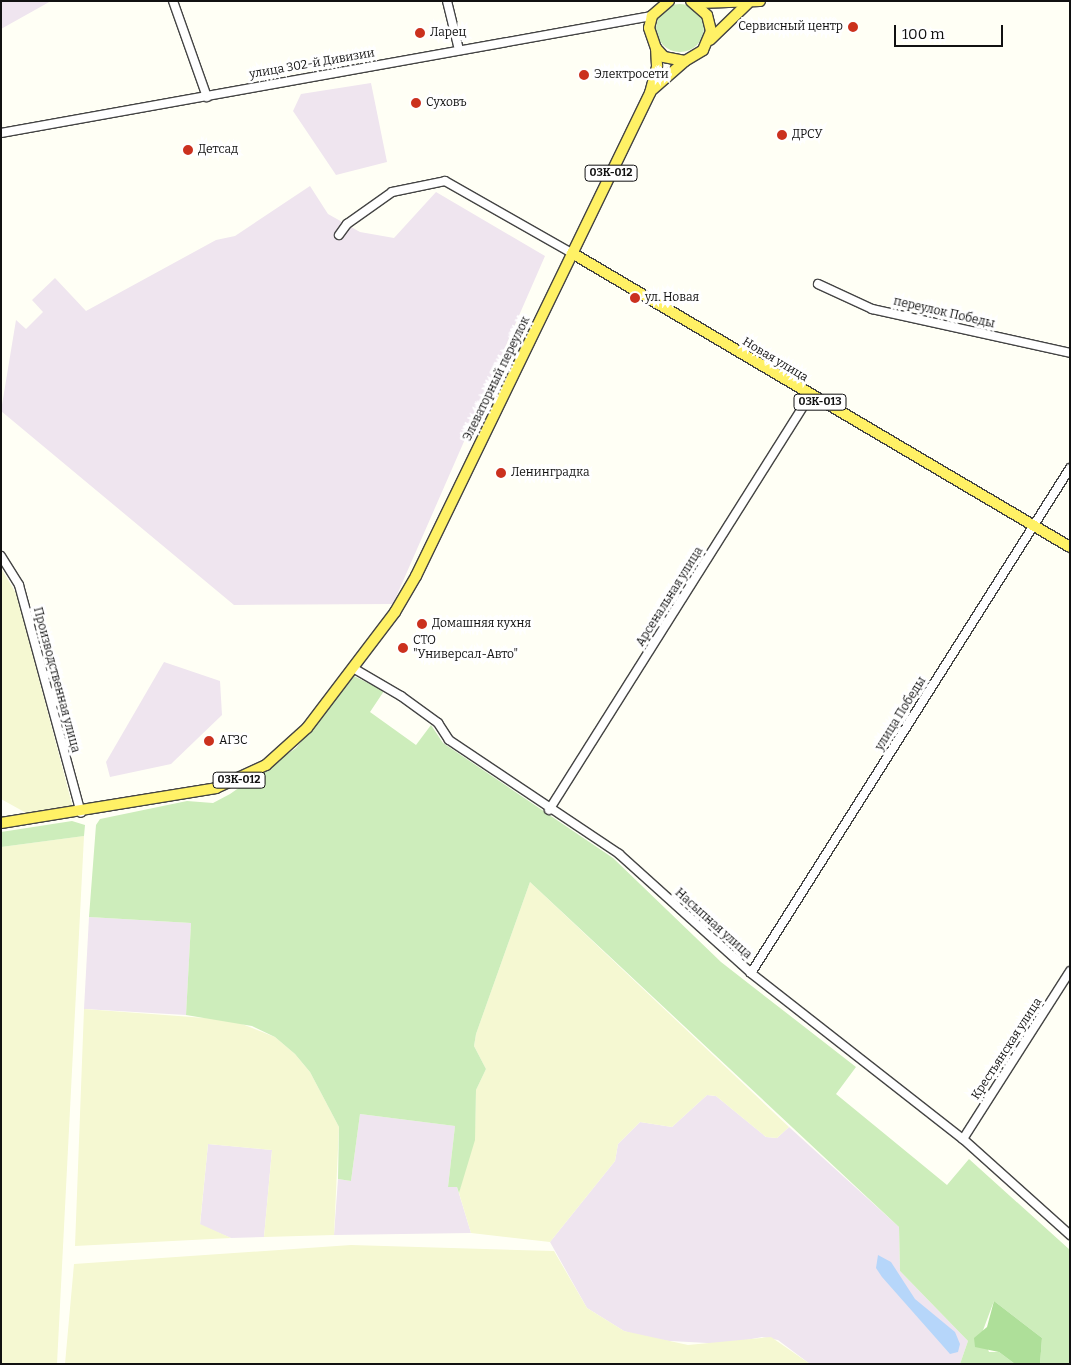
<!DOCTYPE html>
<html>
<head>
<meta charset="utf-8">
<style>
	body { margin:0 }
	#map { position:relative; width:1071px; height:1365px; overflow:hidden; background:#fffff5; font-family:Bitter,serif }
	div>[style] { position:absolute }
	.industrial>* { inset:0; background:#efe5ef }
	.farmland>* { inset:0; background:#f5f8d2 }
	.green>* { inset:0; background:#cdedbb }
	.round { border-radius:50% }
	.forest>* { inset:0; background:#aedf99 }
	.water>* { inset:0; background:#b6d6fa }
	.roads { filter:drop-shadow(1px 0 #444) drop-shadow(-1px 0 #444) drop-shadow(0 1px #444) drop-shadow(0 -1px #444) }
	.minor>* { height:8px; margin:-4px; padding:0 4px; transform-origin:4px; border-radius:4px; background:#fff }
	.major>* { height:10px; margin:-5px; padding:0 5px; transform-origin:5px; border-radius:5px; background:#fff165 }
	.dots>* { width:14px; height:14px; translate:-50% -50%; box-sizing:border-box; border:2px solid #fff; border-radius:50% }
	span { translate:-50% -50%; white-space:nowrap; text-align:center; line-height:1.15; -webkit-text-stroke:5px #fff; paint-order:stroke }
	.shield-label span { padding:1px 4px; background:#fff; border:1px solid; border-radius:4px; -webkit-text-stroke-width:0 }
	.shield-label { font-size:11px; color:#111; font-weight:700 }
	.poi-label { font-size:12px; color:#111 }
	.right { translate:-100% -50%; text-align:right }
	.left { translate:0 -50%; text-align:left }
	.street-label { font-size:12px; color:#111 }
	.frame { position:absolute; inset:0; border:2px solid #111; pointer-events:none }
	.scale { position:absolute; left:894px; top:25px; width:109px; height:22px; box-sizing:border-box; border:2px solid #111; border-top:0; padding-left:6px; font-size:15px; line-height:18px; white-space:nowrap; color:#111; -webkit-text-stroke:4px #fff; paint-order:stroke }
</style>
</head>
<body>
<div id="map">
	<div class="industrial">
		<div style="clip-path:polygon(1px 1px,51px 1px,1px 29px)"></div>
		<div style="clip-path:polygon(371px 83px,387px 162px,336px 175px,293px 111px,301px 94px)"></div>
		<div style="clip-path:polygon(310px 186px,328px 214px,360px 232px,394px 238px,436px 192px,545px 256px,393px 604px,234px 605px,1px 411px,16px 320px,26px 329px,43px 312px,32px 300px,55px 278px,86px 311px,216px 240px,235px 236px)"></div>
		<div style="clip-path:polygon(164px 662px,220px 681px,222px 715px,171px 764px,110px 777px,106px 762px)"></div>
		<div style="clip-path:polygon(89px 917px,191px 923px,186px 1015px,84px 1009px)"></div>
		<div style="clip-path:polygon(707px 1095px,716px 1096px,766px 1137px,777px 1138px,789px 1127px,899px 1227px,900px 1271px,968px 1341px,960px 1364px,810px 1364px,778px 1340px,762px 1337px,726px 1344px,652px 1340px,624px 1331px,587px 1308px,550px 1242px,615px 1161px,618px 1144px,640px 1122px,672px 1127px)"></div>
		<div style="clip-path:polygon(360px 1114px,455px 1126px,448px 1187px,457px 1187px,471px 1233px,334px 1235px,338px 1179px,351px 1181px)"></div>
		<div style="clip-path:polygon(208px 1144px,272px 1150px,264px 1237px,231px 1238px,200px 1225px)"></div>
	</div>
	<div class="farmland">
		<div style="clip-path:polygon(1px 568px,17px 595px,73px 808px,28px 814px,1px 799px)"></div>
		<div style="clip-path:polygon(84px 836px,57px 1364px,1px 1364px,1px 847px)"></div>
		<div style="clip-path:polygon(530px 882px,789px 1127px,777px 1138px,766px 1137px,716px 1096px,707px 1095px,672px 1127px,640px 1122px,618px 1144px,615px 1161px,550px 1242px,471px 1233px,459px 1193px,475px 1128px,476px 1090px,486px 1069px,474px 1046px,476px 1034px)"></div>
		<div style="clip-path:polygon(84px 1009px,232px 1020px,275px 1037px,295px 1054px,310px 1072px,339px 1127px,334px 1235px,264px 1237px,272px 1150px,208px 1144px,200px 1224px,231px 1238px,75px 1246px)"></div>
		<div style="clip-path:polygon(351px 1245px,554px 1251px,587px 1308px,624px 1331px,688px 1345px,771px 1337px,810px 1364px,65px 1364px,74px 1264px)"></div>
	</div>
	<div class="green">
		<div class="round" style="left:656px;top:4px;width:48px;height:48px"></div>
		<div style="clip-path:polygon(354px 676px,384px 691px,370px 712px,416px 745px,431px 725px,443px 743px,613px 858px,721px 962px,856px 1067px,836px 1094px,947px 1185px,969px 1159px,1070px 1250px,1070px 1364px,1040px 1364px,1042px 1338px,994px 1301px,982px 1333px,989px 1352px,999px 1352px,1015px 1364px,960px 1364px,968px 1341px,900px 1271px,899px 1227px,530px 882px,476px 1034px,474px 1046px,486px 1069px,476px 1090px,475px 1140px,459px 1193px,457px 1187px,448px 1187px,455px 1126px,360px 1114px,351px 1181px,338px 1179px,339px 1127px,310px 1072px,295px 1054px,275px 1037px,252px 1026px,186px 1015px,191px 923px,89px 917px,96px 825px,100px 819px,187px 801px,213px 803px,230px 794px,296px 748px)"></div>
		<div style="clip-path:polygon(72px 821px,85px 825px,84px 836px,1px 847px,1px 832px)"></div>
	</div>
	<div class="forest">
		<div style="clip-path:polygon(994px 1301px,1042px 1338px,1040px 1364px,1015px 1364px,999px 1352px,975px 1347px,974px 1338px,987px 1327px)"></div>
	</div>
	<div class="water">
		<div style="clip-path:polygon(878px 1255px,891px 1262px,915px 1299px,955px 1332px,960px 1344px,958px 1352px,950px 1354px,882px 1277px,876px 1268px)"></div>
	</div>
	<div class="roads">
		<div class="minor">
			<div style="left:173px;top:1px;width:102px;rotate:70.5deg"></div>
			<div style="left:447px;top:1px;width:50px;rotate:76.2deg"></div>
			<div style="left:1px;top:133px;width:661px;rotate:-10.19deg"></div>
			<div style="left:339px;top:235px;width:14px;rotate:-54deg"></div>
			<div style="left:347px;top:224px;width:55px;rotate:-35.4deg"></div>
			<div style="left:392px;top:192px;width:54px;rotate:-11.7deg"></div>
			<div style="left:445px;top:181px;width:146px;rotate:29.6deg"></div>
			<div style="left:818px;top:284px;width:60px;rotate:24.8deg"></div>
			<div style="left:872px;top:309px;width:203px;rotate:12.5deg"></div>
			<div style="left:1px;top:556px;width:34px;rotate:58deg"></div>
			<div style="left:19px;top:585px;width:236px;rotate:74.8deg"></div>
			<div style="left:353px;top:668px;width:56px;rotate:30.3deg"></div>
			<div style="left:401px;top:696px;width:46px;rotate:36.1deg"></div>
			<div style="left:438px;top:723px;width:20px;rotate:57deg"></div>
			<div style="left:449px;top:740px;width:205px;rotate:33.8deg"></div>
			<div style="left:619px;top:854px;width:178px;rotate:42deg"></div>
			<div style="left:751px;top:973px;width:269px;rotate:38.1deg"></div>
			<div style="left:963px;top:1139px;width:144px;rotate:41.9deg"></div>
			<div style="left:549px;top:810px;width:489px;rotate:-57.8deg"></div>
			<div style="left:751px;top:973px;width:597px;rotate:-57.72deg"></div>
			<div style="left:963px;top:1139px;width:199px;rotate:-57.5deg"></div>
		</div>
		<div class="major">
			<div style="left:669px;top:1px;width:23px;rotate:139deg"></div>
			<div style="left:652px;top:16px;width:12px;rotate:104deg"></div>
			<div style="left:649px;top:28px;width:21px;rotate:71deg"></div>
			<div style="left:656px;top:48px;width:12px;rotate:48deg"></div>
			<div style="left:664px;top:57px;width:21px;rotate:11deg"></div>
			<div style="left:685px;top:61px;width:21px;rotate:-31deg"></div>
			<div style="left:703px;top:50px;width:21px;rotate:-67deg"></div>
			<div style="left:711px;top:31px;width:16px;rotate:-104deg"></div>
			<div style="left:707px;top:15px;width:21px;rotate:-139deg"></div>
			<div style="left:697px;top:3px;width:63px;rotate:-1.8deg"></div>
			<div style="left:710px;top:40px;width:53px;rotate:-44.2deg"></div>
			<div style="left:652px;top:90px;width:44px;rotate:-41.3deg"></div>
			<div style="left:572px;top:253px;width:578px;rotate:30.56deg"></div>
			<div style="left:1px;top:823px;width:218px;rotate:-9.2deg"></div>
			<div style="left:216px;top:788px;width:55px;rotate:-24.7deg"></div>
			<div style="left:266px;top:765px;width:55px;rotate:-42.1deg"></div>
			<div style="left:307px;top:728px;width:146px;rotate:-52.8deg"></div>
			<div style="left:395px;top:612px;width:42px;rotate:-59.7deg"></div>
			<div style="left:416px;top:576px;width:537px;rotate:-64.15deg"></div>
			<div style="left:650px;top:93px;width:28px;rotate:-75deg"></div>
			<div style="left:657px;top:66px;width:18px;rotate:-93deg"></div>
		</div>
	</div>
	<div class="dots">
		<div style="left:853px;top:27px;background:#cb311e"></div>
		<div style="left:420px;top:33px;background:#cb311e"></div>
		<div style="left:584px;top:75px;background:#cb311e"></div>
		<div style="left:416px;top:103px;background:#cb311e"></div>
		<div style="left:782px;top:135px;background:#cb311e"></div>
		<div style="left:188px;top:150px;background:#cb311e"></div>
		<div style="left:635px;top:298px;background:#cb311e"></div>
		<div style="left:501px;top:473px;background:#cb311e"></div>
		<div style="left:422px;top:624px;background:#cb311e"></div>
		<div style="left:403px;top:648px;background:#cb311e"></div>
		<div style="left:209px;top:741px;background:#cb311e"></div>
	</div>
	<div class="shield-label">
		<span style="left:611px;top:173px">03К-012</span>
		<span style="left:820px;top:402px">03К-013</span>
		<span style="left:239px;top:780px">03К-012</span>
	</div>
	<div class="poi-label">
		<span class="right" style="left:843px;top:27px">Сервисный центр</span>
		<span class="left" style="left:430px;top:33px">Ларец</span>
		<span class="left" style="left:594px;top:75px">Электросети</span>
		<span class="left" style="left:426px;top:103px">Суховъ</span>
		<span class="left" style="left:792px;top:135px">ДРСУ</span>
		<span class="left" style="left:198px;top:150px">Детсад</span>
		<span class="left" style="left:645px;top:298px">ул. Новая</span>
		<span class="left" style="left:511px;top:473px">Ленинградка</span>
		<span class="left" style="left:432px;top:624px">Домашняя кухня</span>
		<span class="left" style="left:413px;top:648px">СТО<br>"Универсал-Авто"</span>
		<span class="left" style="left:219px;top:741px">АГЗС</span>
	</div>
	<div class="street-label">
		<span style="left:312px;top:64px;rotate:-10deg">улица 302-й Дивизии</span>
		<span style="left:944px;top:313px;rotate:13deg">переулок Победы</span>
		<span style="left:775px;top:360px;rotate:31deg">Новая улица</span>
		<span style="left:497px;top:379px;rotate:-64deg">Элеваторный переулок</span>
		<span style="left:670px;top:597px;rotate:-58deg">Арсенальная улица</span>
		<span style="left:56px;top:680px;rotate:75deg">Производственная улица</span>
		<span style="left:901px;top:714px;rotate:-58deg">улица Победы</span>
		<span style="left:713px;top:924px;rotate:42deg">Насыпная улица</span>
		<span style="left:1007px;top:1049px;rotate:-57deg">Крестьянская улица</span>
	</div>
	<div class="frame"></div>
	<div class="scale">100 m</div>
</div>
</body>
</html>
